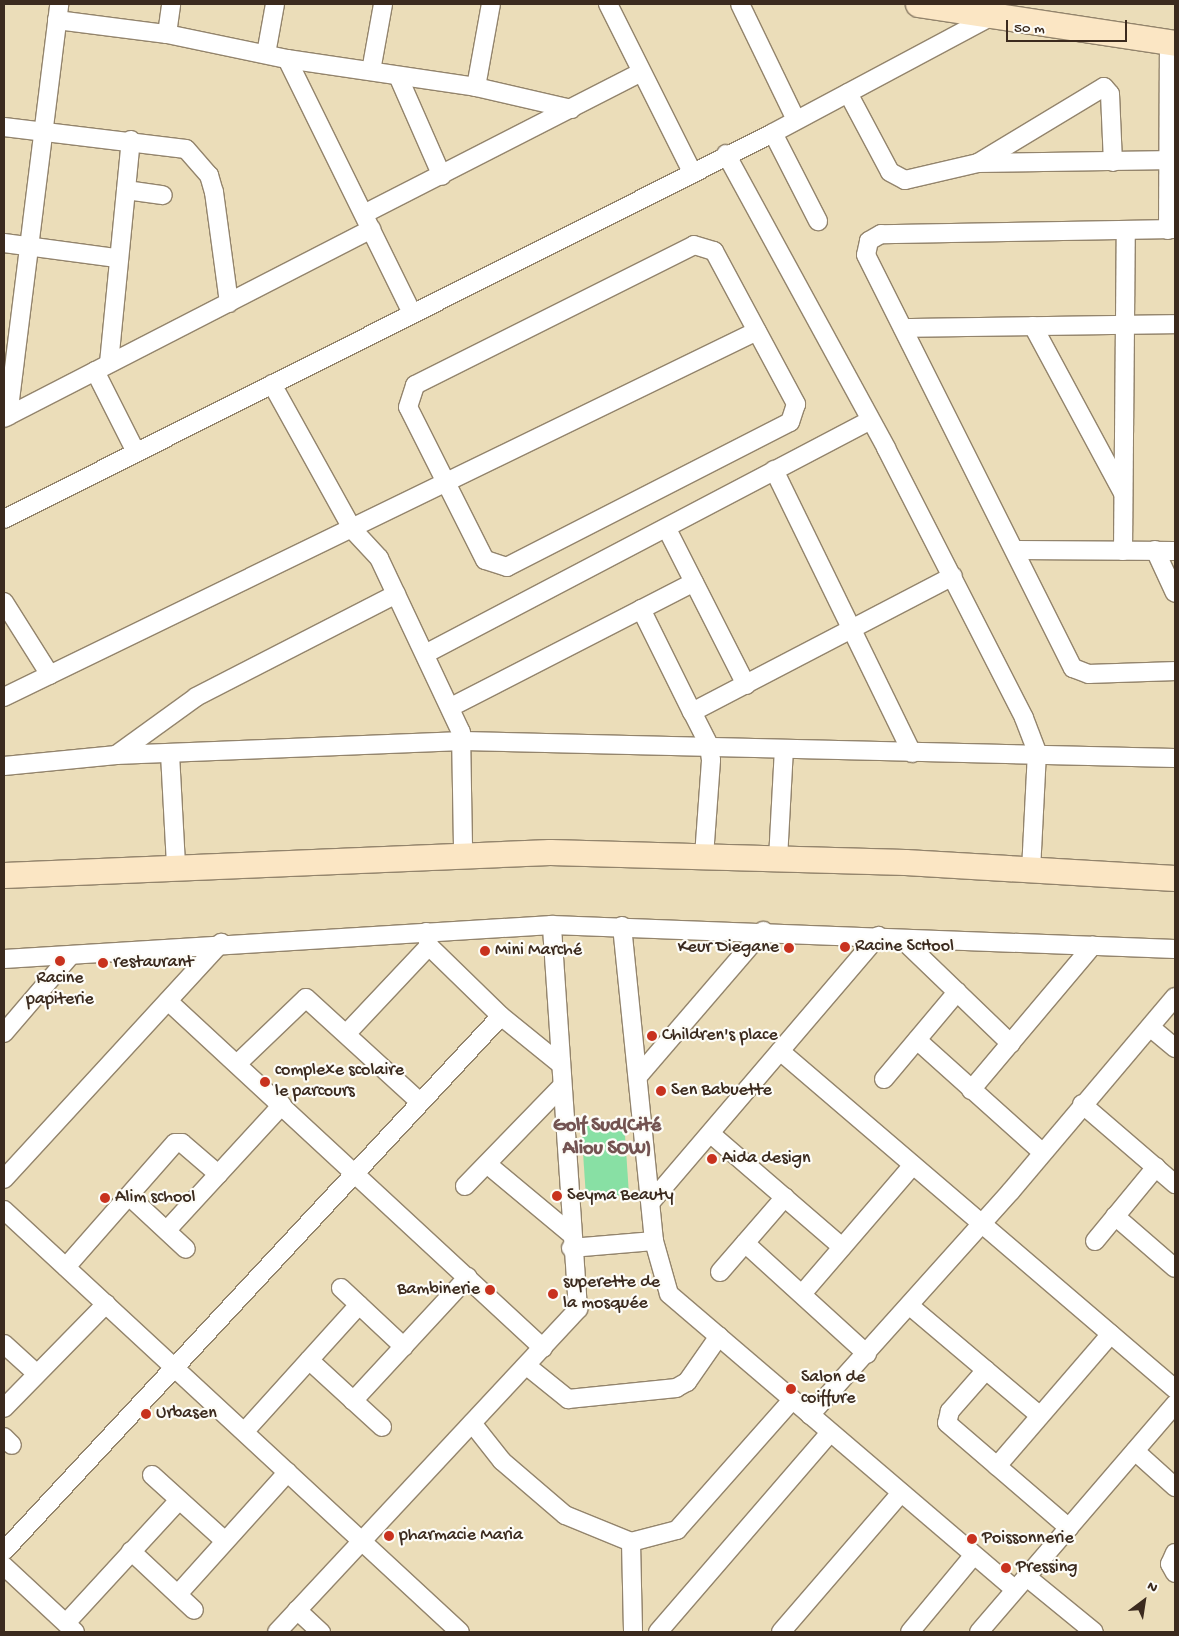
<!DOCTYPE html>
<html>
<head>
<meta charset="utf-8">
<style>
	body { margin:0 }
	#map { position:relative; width:1179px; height:1636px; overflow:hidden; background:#ebddb9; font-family:"Gochi Hand",sans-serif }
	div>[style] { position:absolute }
	.green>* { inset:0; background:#88e0a4 }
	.roads { filter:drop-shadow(1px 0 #93846c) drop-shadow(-1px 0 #93846c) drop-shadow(0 1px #93846c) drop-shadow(0 -1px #93846c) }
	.street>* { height:18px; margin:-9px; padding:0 9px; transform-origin:9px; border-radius:9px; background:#fff }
	.secondary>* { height:25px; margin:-12.5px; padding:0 12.5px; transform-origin:12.5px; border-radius:12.5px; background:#fbe6c4 }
	.dots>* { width:14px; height:14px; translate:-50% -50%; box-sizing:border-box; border:2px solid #fdfcf7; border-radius:50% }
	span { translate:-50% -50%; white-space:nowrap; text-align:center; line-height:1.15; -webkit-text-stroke:4.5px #fdfcf7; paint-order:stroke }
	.poi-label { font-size:18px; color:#3b2a1e }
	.left { translate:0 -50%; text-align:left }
	.right { translate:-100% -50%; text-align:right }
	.quarter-label { font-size:20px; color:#735351; font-weight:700 }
	.frame { position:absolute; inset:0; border:5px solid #3b2a1e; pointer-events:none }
	.north { position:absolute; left:1119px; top:1576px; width:50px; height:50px; -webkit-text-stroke:4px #fdfcf7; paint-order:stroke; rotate:31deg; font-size:14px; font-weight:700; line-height:20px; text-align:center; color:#3b2a1e }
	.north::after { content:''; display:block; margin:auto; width:18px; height:22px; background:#3b2a1e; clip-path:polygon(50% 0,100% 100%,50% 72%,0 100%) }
	.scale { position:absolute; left:1006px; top:20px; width:121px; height:22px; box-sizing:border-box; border:2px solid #3b2a1e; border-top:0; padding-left:6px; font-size:15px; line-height:18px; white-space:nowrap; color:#3b2a1e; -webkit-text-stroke:4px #fdfcf7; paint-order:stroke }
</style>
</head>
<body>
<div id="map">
	<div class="green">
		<div style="clip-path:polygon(624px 1120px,629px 1195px,586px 1197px,581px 1123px)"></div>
	</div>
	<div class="roads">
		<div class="street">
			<div style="left:608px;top:4px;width:188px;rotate:63.4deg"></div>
			<div style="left:740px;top:4px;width:127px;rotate:64.2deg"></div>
			<div style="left:57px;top:20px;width:111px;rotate:7.3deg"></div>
			<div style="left:167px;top:34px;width:123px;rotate:11.8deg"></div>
			<div style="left:287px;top:59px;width:191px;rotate:8.4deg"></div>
			<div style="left:476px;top:87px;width:98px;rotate:13deg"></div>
			<div style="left:167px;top:34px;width:30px;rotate:-82deg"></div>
			<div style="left:266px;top:54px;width:51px;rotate:-79.8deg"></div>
			<div style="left:287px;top:59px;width:283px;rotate:63.8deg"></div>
			<div style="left:371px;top:71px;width:68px;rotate:-79.8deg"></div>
			<div style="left:398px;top:76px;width:109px;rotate:66.3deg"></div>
			<div style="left:476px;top:87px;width:84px;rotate:-79.8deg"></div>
			<div style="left:848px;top:93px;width:89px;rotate:62deg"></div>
			<div style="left:890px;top:172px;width:17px;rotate:28deg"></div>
			<div style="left:905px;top:180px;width:75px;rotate:-13.1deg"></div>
			<div style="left:978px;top:163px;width:197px;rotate:-0.9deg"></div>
			<div style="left:4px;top:127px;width:183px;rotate:6.9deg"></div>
			<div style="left:186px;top:149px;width:35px;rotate:49deg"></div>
			<div style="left:209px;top:175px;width:18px;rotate:74deg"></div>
			<div style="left:214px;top:192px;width:112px;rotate:82.3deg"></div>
			<div style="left:773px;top:133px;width:99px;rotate:62.9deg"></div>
			<div style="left:726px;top:154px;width:335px;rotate:61.4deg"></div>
			<div style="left:886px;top:448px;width:303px;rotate:62.9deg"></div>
			<div style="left:1024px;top:718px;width:36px;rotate:69deg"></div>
			<div style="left:1037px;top:752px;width:117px;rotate:92.9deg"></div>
			<div style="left:978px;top:163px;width:147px;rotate:-31.1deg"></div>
			<div style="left:1104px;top:87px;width:9px;rotate:49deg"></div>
			<div style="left:1110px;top:94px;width:68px;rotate:87.5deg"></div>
			<div style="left:126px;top:190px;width:37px;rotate:8deg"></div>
			<div style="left:364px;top:214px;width:311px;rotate:-27.1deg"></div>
			<div style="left:1175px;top:229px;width:294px;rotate:179deg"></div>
			<div style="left:881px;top:234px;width:14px;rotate:150deg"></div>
			<div style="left:869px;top:241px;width:14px;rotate:102deg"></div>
			<div style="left:866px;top:255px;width:462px;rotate:63.4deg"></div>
			<div style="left:1073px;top:668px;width:17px;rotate:21deg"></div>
			<div style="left:1089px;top:674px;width:86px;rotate:-2deg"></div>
			<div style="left:1168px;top:230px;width:188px;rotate:-89.7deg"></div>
			<div style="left:4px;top:243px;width:114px;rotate:7.6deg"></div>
			<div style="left:694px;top:245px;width:21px;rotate:17deg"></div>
			<div style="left:714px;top:251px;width:174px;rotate:61.8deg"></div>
			<div style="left:796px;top:404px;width:19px;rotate:108deg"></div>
			<div style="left:790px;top:422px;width:318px;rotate:152.9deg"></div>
			<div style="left:507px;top:567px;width:23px;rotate:-162deg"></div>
			<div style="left:485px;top:560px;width:171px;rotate:-116.7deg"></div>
			<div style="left:408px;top:407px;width:23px;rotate:-72deg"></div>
			<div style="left:415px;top:385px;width:312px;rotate:-26.6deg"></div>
			<div style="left:1033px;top:326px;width:190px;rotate:61.7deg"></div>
			<div style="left:903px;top:328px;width:272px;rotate:-0.8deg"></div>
			<div style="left:109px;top:363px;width:224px;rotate:-84.4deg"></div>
			<div style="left:95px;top:371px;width:91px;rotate:63.2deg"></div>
			<div style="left:272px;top:384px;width:167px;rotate:61deg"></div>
			<div style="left:353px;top:530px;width:38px;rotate:47deg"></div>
			<div style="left:379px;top:558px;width:192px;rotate:64.8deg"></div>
			<div style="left:461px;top:732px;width:120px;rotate:89deg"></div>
			<div style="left:8px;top:416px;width:415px;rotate:-82.9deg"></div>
			<div style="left:4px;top:418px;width:413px;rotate:-27.2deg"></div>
			<div style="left:774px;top:470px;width:315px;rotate:64deg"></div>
			<div style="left:4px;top:519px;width:860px;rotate:-26.65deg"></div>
			<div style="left:773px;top:133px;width:246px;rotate:-28.1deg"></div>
			<div style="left:667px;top:529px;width:175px;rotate:63.1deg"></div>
			<div style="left:1016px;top:550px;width:159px;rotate:0.4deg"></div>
			<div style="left:1155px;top:550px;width:47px;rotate:65.1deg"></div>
			<div style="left:1123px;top:551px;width:320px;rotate:-89.5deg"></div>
			<div style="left:4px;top:602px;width:86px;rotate:57.8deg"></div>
			<div style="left:641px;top:609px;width:115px;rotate:63.7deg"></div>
			<div style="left:427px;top:653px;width:499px;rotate:-27.7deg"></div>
			<div style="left:4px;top:697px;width:837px;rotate:-25.92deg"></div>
			<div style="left:451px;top:707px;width:273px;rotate:-27.2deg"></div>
			<div style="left:170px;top:754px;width:112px;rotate:86.9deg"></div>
			<div style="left:116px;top:755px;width:99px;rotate:-35.9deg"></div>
			<div style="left:196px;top:697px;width:225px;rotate:-27.2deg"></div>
			<div style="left:4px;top:766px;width:113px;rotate:-5.6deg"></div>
			<div style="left:116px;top:755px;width:347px;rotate:-2.3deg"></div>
			<div style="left:463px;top:741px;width:712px;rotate:1.37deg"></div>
			<div style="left:704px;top:856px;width:96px;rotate:-85.8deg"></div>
			<div style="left:711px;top:760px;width:15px;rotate:-98deg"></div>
			<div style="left:709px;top:745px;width:37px;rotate:-117deg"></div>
			<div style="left:692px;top:712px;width:294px;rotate:-27.5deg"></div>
			<div style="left:778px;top:859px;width:110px;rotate:-86.9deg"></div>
			<div style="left:622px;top:926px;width:317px;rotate:84.2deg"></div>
			<div style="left:654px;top:1241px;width:55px;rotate:74.2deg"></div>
			<div style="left:669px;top:1294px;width:453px;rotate:40.5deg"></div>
			<div style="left:426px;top:932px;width:14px;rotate:78deg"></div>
			<div style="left:429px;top:946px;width:100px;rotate:44.2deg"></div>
			<div style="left:501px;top:1016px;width:75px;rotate:39deg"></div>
			<div style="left:902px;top:939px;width:151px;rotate:43.9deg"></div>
			<div style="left:4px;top:959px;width:549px;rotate:-3.55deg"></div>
			<div style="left:552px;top:925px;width:623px;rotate:2.21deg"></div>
			<div style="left:168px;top:1001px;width:511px;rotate:42.78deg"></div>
			<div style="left:1150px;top:1027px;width:33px;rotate:40deg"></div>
			<div style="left:4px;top:1033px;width:101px;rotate:-49.4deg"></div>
			<div style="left:347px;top:1033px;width:120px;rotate:-46.7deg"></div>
			<div style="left:917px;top:1040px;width:169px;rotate:41.9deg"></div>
			<div style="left:780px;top:1051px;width:520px;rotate:40.55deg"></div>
			<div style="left:237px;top:1064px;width:95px;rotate:-43.7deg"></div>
			<div style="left:306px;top:998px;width:154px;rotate:42.4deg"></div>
			<div style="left:640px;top:1074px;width:189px;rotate:-49.3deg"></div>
			<div style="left:884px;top:1079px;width:114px;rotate:-50deg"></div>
			<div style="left:971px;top:1090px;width:189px;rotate:-49.9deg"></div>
			<div style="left:1082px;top:1104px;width:123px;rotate:40.7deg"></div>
			<div style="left:711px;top:1134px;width:173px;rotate:40.8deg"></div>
			<div style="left:487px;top:1164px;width:109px;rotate:39.8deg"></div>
			<div style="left:4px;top:1179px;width:321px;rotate:-47.4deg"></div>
			<div style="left:465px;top:1186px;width:138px;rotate:-45.9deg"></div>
			<div style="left:130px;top:1197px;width:76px;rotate:42.9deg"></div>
			<div style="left:651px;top:1202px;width:350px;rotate:-49.5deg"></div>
			<div style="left:4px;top:1210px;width:621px;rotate:42.78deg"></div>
			<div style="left:1115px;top:1216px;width:79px;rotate:40.9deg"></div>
			<div style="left:167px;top:1230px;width:170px;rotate:-47.4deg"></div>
			<div style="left:1095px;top:1241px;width:96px;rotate:-50.5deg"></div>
			<div style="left:745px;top:1243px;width:165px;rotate:42.3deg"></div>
			<div style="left:571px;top:1248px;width:83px;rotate:-4.8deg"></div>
			<div style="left:66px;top:1267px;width:165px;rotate:-48.7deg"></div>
			<div style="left:175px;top:1143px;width:7px"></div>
			<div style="left:182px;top:1143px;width:48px;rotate:40.7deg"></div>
			<div style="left:720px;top:1272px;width:99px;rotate:-49.1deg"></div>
			<div style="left:341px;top:1288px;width:86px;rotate:43.1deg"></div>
			<div style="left:802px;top:1294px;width:170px;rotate:-49.3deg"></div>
			<div style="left:910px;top:1306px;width:170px;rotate:40.2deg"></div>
			<div style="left:4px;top:1344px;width:43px;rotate:42.2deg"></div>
			<div style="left:309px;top:1360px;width:99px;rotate:42.5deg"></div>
			<div style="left:527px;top:1366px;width:53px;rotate:38.8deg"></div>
			<div style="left:568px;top:1399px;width:109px;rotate:-5.8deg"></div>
			<div style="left:676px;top:1388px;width:13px;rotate:-29deg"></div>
			<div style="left:687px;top:1382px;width:56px;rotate:-55.2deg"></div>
			<div style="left:986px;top:1370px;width:55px;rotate:131.3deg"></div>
			<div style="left:950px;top:1411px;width:12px;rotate:104deg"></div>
			<div style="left:947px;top:1423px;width:161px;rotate:40.7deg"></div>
			<div style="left:353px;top:1401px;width:169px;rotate:-47.2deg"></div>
			<div style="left:4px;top:1408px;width:146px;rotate:-45.6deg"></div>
			<div style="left:810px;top:1415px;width:301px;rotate:-48.1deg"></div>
			<div style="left:1011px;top:1191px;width:254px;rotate:-49.8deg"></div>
			<div style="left:472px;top:1423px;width:48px;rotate:51.7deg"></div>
			<div style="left:502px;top:1461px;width:83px;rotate:40.6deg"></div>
			<div style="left:565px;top:1515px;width:71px;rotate:22.2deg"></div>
			<div style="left:631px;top:1542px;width:48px;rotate:-14.6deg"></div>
			<div style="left:677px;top:1530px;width:174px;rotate:-48.5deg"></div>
			<div style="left:245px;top:1431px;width:170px;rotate:-47.9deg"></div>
			<div style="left:4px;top:1437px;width:11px;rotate:45deg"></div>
			<div style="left:1135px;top:1451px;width:54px;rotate:42deg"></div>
			<div style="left:997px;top:1466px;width:174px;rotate:-49.2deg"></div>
			<div style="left:152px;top:1475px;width:98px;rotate:42.1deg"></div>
			<div style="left:631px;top:1542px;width:90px;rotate:88.7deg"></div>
			<div style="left:4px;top:1551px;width:730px;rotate:-47.11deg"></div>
			<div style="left:131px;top:1551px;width:86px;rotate:43.1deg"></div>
			<div style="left:1175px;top:1553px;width:12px;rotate:114deg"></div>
			<div style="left:1170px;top:1564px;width:10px;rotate:61deg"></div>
			<div style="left:4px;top:1566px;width:97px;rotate:42.9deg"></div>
			<div style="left:1028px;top:1578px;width:85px;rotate:39.3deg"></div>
			<div style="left:178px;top:1594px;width:164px;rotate:-48deg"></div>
			<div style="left:297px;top:1610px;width:33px;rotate:43deg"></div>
			<div style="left:66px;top:1623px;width:167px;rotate:-47.4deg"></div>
			<div style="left:277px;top:1632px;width:442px;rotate:-47deg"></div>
			<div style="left:578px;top:1309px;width:385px;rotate:-93.9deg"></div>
			<div style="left:658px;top:1632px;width:263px;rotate:-49.2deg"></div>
			<div style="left:781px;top:1632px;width:184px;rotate:-49.2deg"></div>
			<div style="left:910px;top:1632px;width:100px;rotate:-50.3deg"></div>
			<div style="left:979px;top:1632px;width:301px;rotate:-49.3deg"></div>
		</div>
		<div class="secondary">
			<div style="left:918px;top:4px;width:260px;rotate:8.6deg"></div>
			<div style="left:4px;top:875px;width:546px;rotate:-2.41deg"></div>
			<div style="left:550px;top:852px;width:355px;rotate:1.6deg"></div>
			<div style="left:905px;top:862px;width:270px;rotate:3.4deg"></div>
		</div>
	</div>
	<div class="dots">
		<div style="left:845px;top:947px;background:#c8321e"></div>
		<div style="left:789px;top:948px;background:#c8321e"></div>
		<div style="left:485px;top:951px;background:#c8321e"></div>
		<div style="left:60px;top:961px;background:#c8321e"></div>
		<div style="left:103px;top:963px;background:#c8321e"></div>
		<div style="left:652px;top:1036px;background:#c8321e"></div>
		<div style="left:265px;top:1082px;background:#c8321e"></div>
		<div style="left:661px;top:1091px;background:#c8321e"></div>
		<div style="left:712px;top:1159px;background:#c8321e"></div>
		<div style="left:557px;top:1196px;background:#c8321e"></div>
		<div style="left:105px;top:1198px;background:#c8321e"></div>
		<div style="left:490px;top:1290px;background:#c8321e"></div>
		<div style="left:553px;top:1294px;background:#c8321e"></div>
		<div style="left:791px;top:1389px;background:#c8321e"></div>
		<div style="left:146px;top:1414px;background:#c8321e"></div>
		<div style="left:389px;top:1536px;background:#c8321e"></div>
		<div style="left:972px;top:1539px;background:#c8321e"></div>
		<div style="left:1006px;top:1568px;background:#c8321e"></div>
	</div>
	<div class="poi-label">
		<span class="left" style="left:855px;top:947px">Racine ScHool</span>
		<span class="right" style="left:779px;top:948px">Keur Diegane</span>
		<span class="left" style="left:495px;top:951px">Mini Marché</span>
		<span class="left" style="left:113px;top:963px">restaurant</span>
		<span style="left:60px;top:990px">Racine<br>papiterie</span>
		<span class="left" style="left:662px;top:1036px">Children's place</span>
		<span class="left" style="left:275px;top:1082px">complexe scolaire<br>le parcours</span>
		<span class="left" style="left:671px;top:1091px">Sen Babuette</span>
		<span class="left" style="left:722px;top:1159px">Aida design</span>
		<span class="left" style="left:567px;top:1196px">Seyma Beauty</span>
		<span class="left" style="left:115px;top:1198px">Alim school</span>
		<span class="left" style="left:563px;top:1294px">superette de<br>la mosquée</span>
		<span class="right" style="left:480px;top:1290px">Bambinerie</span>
		<span class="left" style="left:801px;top:1389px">Salon de<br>coiffure</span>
		<span class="left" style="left:156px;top:1414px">Urbasen</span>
		<span class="left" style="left:399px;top:1536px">pharmacie Maria</span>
		<span class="left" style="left:982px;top:1539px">Poissonnerie</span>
		<span class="left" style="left:1016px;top:1568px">Pressing</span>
	</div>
	<div class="quarter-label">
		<span style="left:607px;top:1138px">Golf Sud(Cité<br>Aliou SOW)</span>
	</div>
	<div class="frame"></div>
	<div class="north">N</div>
	<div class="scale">50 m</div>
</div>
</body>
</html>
